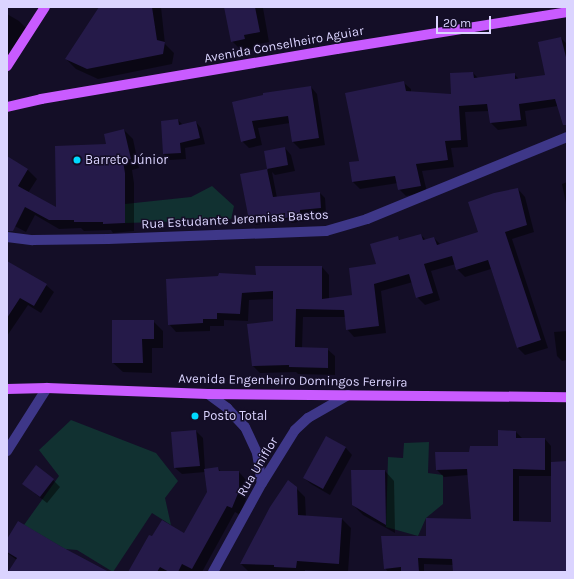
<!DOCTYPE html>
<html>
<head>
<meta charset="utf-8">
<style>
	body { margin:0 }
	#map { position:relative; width:574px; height:579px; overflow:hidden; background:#140e27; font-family:Karla,sans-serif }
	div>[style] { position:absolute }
	.green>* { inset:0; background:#113131 }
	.shadow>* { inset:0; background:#0007 }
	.building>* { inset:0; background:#251a49 }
	.minor>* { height:10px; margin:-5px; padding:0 5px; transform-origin:5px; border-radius:5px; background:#3e3788 }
	.major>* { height:10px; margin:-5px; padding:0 5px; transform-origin:5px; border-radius:5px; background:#c95bff }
	.dots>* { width:11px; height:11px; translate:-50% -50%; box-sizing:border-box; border:2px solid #140e27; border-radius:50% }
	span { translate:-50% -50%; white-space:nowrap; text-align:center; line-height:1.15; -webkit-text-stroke:3px #140e27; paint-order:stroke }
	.street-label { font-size:13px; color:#dbd4ff }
	.poi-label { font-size:13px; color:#dbd4ff }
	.left { translate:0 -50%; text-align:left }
	.frame { position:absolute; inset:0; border:8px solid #dbd4ff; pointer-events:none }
	.scale { position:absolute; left:436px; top:16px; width:55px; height:18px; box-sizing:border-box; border:2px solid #dbd4ff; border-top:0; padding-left:5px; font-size:12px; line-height:14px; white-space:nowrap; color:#dbd4ff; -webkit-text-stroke:3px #140e27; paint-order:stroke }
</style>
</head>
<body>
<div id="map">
	<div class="green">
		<div style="clip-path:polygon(212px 186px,234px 206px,231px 220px,125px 223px,125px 204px,191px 197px)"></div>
		<div style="clip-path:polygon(71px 420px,156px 453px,178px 481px,165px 498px,171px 525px,152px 513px,113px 572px,77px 550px,65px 549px,24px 525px,59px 476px,39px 450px)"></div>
		<div style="clip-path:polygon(429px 442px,428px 473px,443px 475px,443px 504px,426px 518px,418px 536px,386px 527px,388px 457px,403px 458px,404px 443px)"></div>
	</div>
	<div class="shadow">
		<div style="clip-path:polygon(100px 7px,161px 7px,165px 44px,174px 53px,172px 64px,98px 79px,76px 69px,66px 59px)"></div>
		<div style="clip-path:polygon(225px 7px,269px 7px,263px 8px,269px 42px,254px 45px,255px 49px,242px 51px,232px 41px)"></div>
		<div style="clip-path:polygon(7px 14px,19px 21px,29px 31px,7px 67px)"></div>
		<div style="clip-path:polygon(561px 38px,567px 44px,567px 124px,558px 106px,525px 111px,527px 126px,498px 130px,491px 123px,489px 111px,465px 112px,468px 147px,451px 148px,454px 167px,422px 171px,427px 192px,406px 196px,399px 189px,398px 183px,360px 189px,353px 182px,360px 162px,404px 83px,411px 89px,411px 93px,452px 95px,473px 73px,479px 79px,514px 74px,520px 80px,546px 76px)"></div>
		<div style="clip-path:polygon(311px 87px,317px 94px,325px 145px,300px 149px,293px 142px,290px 123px,258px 128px,262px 145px,249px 148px,242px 141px,233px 103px)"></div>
		<div style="clip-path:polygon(178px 120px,183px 125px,196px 122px,201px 128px,205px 144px,185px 148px,186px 159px,170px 160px,164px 154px,162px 122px)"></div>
		<div style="clip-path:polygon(124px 130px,133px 139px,139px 168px,132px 170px,134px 183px,134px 231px,113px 233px,111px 230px,84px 231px,81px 228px,59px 229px,35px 215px,26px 232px,7px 222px,7px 163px,9px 159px,28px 170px,37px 179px,28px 193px,57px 209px,107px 145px)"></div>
		<div style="clip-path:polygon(285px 148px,291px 155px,295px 171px,275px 175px,272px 172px,277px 198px,320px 193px,325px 198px,326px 213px,305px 215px,305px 221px,292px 223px,288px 219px,256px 225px,250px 219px,241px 175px,268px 170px,265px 152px)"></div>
		<div style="clip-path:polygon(567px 182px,567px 208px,562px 184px)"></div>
		<div style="clip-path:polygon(518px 189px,525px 197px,534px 232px,512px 239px,548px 348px,525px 355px,518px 348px,491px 269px,465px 277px,457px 269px,456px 264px,431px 271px,440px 300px,425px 305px,417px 297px,413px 282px,381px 291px,386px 333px,354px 337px,347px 329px,345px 317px,303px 317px,302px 348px,327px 349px,335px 356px,335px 375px,298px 374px,296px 372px,260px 373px,252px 365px,274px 322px,274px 299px,249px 300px,248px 321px,224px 320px,224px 326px,210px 326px,210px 331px,176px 332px,169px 324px,257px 276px,322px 267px,329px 275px,329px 299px,353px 296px,397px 237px,401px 241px,421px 235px,426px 240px,434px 238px,441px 245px,479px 233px)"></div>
		<div style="clip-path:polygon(7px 262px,46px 285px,54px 292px,41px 313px,28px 305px,7px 336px)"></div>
		<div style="clip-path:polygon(153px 321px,163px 331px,163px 348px,152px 348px,152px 373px,123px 372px,113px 363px)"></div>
		<div style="clip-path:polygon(567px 331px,567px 360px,562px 361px,557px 356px,554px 332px)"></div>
		<div style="clip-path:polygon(196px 431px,203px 438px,205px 470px,218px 468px,221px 472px,239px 472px,246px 480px,246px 499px,240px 515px,235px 512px,202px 572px,134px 572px,153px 538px,184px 534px,208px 492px,205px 472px,182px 474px,175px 468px)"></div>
		<div style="clip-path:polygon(evenodd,516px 432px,522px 438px,545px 439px,551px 446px,551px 463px,567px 462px,567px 572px,454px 572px,453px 565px,424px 564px,424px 572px,388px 572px,385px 568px,427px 537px,472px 520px,468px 475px,444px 477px,437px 470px,436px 453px,470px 453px,499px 447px,516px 432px,519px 476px,552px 476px,552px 523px,519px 522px,519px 476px)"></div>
		<div style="clip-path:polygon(327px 437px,346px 448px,352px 455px,330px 495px,311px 484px,304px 478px)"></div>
		<div style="clip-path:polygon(385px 471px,394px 481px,395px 533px,363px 515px,353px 505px)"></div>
		<div style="clip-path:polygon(53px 480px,60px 487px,47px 503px,23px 484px)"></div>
		<div style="clip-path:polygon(296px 488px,305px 497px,306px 517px,342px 519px,351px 528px,348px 572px,305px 570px,305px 572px,249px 572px,241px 564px)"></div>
		<div style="clip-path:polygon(7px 541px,104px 572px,9px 572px,17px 560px,7px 553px)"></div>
	</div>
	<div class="building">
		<div style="clip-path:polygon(99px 7px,152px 7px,157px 40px,165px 42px,163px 54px,87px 69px,65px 59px)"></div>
		<div style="clip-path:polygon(224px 7px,255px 7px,260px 32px,244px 35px,245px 39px,231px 42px)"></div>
		<div style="clip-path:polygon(561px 37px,567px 61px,567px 125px,563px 125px,555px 99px,519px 104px,521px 120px,490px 123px,487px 104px,459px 106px,461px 140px,445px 141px,448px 160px,416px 164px,421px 186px,398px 190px,395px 176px,352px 182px,349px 162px,359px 161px,345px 93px,404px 81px,406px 91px,451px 94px,450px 73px,473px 72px,474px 78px,515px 73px,515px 79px,545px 75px,538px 42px)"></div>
		<div style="clip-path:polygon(311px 86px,319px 138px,292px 142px,288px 116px,252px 121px,256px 138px,241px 142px,232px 102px,263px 95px,263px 93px)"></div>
		<div style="clip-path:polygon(178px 119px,179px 125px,196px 121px,200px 138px,180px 143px,181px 153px,163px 154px,161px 121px)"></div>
		<div style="clip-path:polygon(124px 129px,131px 159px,123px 161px,125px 173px,125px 223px,103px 224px,103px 222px,74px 222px,74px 220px,49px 220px,25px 207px,13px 231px,7px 231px,7px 156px,28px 169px,18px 186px,56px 207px,55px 146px,106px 144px,104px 134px)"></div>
		<div style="clip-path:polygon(285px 147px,288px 165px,267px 169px,264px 151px)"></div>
		<div style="clip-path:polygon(267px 169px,273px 197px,320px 192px,321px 208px,300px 210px,300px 216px,285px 218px,285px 213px,249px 220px,240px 174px)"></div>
		<div style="clip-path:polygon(518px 188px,527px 225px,505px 232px,541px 340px,517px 348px,488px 260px,456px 270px,452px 256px,424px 264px,433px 293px,416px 298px,409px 274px,374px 284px,379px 326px,346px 330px,344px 310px,296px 309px,295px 347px,328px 348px,328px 368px,289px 367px,289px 365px,252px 366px,247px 324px,273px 321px,273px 291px,242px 293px,240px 314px,217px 313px,217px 319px,203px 319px,203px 323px,168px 325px,166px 279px,218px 276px,219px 273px,256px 275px,255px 266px,322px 266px,322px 299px,352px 295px,349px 268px,376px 264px,370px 244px,398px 236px,399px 240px,421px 234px,423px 240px,434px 237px,437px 245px,478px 232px,468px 202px,494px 193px)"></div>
		<div style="clip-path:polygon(7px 261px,47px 284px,34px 306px,20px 298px,7px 318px)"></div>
		<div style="clip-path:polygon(112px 320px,154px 320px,154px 339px,142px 339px,143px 363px,112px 363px)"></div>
		<div style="clip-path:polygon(196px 430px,200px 466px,174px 468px,171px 432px)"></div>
		<div style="clip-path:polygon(498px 430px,516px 431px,516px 438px,545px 438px,545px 470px,513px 469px,513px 521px,551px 522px,551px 462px,567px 461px,567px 572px,453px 572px,452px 559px,418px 558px,419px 572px,401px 572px,401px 567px,384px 569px,381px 536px,426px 536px,426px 518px,471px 519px,467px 469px,436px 470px,435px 452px,469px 452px,470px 446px,498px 446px)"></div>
		<div style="clip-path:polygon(326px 436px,346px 447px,323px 489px,303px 478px)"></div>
		<div style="clip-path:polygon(36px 465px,54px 479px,40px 497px,22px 484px)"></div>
		<div style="clip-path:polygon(218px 467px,219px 471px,239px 471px,239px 491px,232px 508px,227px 506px,192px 569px,182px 564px,178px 572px,169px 572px,160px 567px,157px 572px,128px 572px,149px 535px,152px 536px,162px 520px,184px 533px,207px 492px,204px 469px)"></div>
		<div style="clip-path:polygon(351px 470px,385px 470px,386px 525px,352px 505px)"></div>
		<div style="clip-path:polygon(288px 480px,297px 487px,298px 515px,342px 518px,339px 564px,297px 561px,296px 568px,274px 567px,274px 565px,240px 564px,270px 507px)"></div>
		<div style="clip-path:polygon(18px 521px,62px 547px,109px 572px,8px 572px,17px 558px,7px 552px,7px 539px)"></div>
	</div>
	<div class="minor">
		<div style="left:7px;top:237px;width:26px;rotate:7deg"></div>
		<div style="left:33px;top:240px;width:75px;rotate:-0.8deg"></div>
		<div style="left:108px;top:239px;width:218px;rotate:-2.1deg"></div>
		<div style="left:326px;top:231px;width:43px;rotate:-16.3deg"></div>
		<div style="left:367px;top:219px;width:216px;rotate:-22.3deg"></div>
		<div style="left:208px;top:394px;width:24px;rotate:36deg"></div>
		<div style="left:227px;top:408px;width:26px;rotate:47deg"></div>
		<div style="left:245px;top:427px;width:29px;rotate:65deg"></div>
		<div style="left:257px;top:453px;width:30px;rotate:81deg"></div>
		<div style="left:7px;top:451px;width:75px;rotate:-57.6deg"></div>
		<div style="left:213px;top:572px;width:102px;rotate:-61.2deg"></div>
		<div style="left:262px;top:483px;width:62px;rotate:-58.1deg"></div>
		<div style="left:295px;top:430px;width:18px;rotate:-43deg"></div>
		<div style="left:308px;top:418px;width:46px;rotate:-29.9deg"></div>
	</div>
	<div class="major">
		<div style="left:7px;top:66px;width:70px;rotate:-57.2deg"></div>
		<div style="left:7px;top:107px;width:35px;rotate:-13deg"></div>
		<div style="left:41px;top:99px;width:300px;rotate:-9.6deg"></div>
		<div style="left:337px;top:49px;width:233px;rotate:-9.1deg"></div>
		<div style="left:7px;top:389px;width:40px;rotate:-1.4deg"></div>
		<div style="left:47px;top:388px;width:161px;rotate:2.1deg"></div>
		<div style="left:208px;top:394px;width:359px;rotate:0.5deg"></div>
	</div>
	<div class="dots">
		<div style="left:77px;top:160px;background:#00daff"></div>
		<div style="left:195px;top:416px;background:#00daff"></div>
	</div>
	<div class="street-label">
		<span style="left:284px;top:45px;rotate:-10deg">Avenida Conselheiro Aguiar</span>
		<span style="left:235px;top:220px;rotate:-3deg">Rua Estudante Jeremias Bastos</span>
		<span style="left:293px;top:381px;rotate:1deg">Avenida Engenheiro Domingos Ferreira</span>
		<span style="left:258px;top:467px;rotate:-59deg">Rua Uniflor</span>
	</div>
	<div class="poi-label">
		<span class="left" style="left:85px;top:160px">Barreto Júnior</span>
		<span class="left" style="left:203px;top:416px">Posto Total</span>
	</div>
	<div class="frame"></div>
	<div class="scale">20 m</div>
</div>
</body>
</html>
